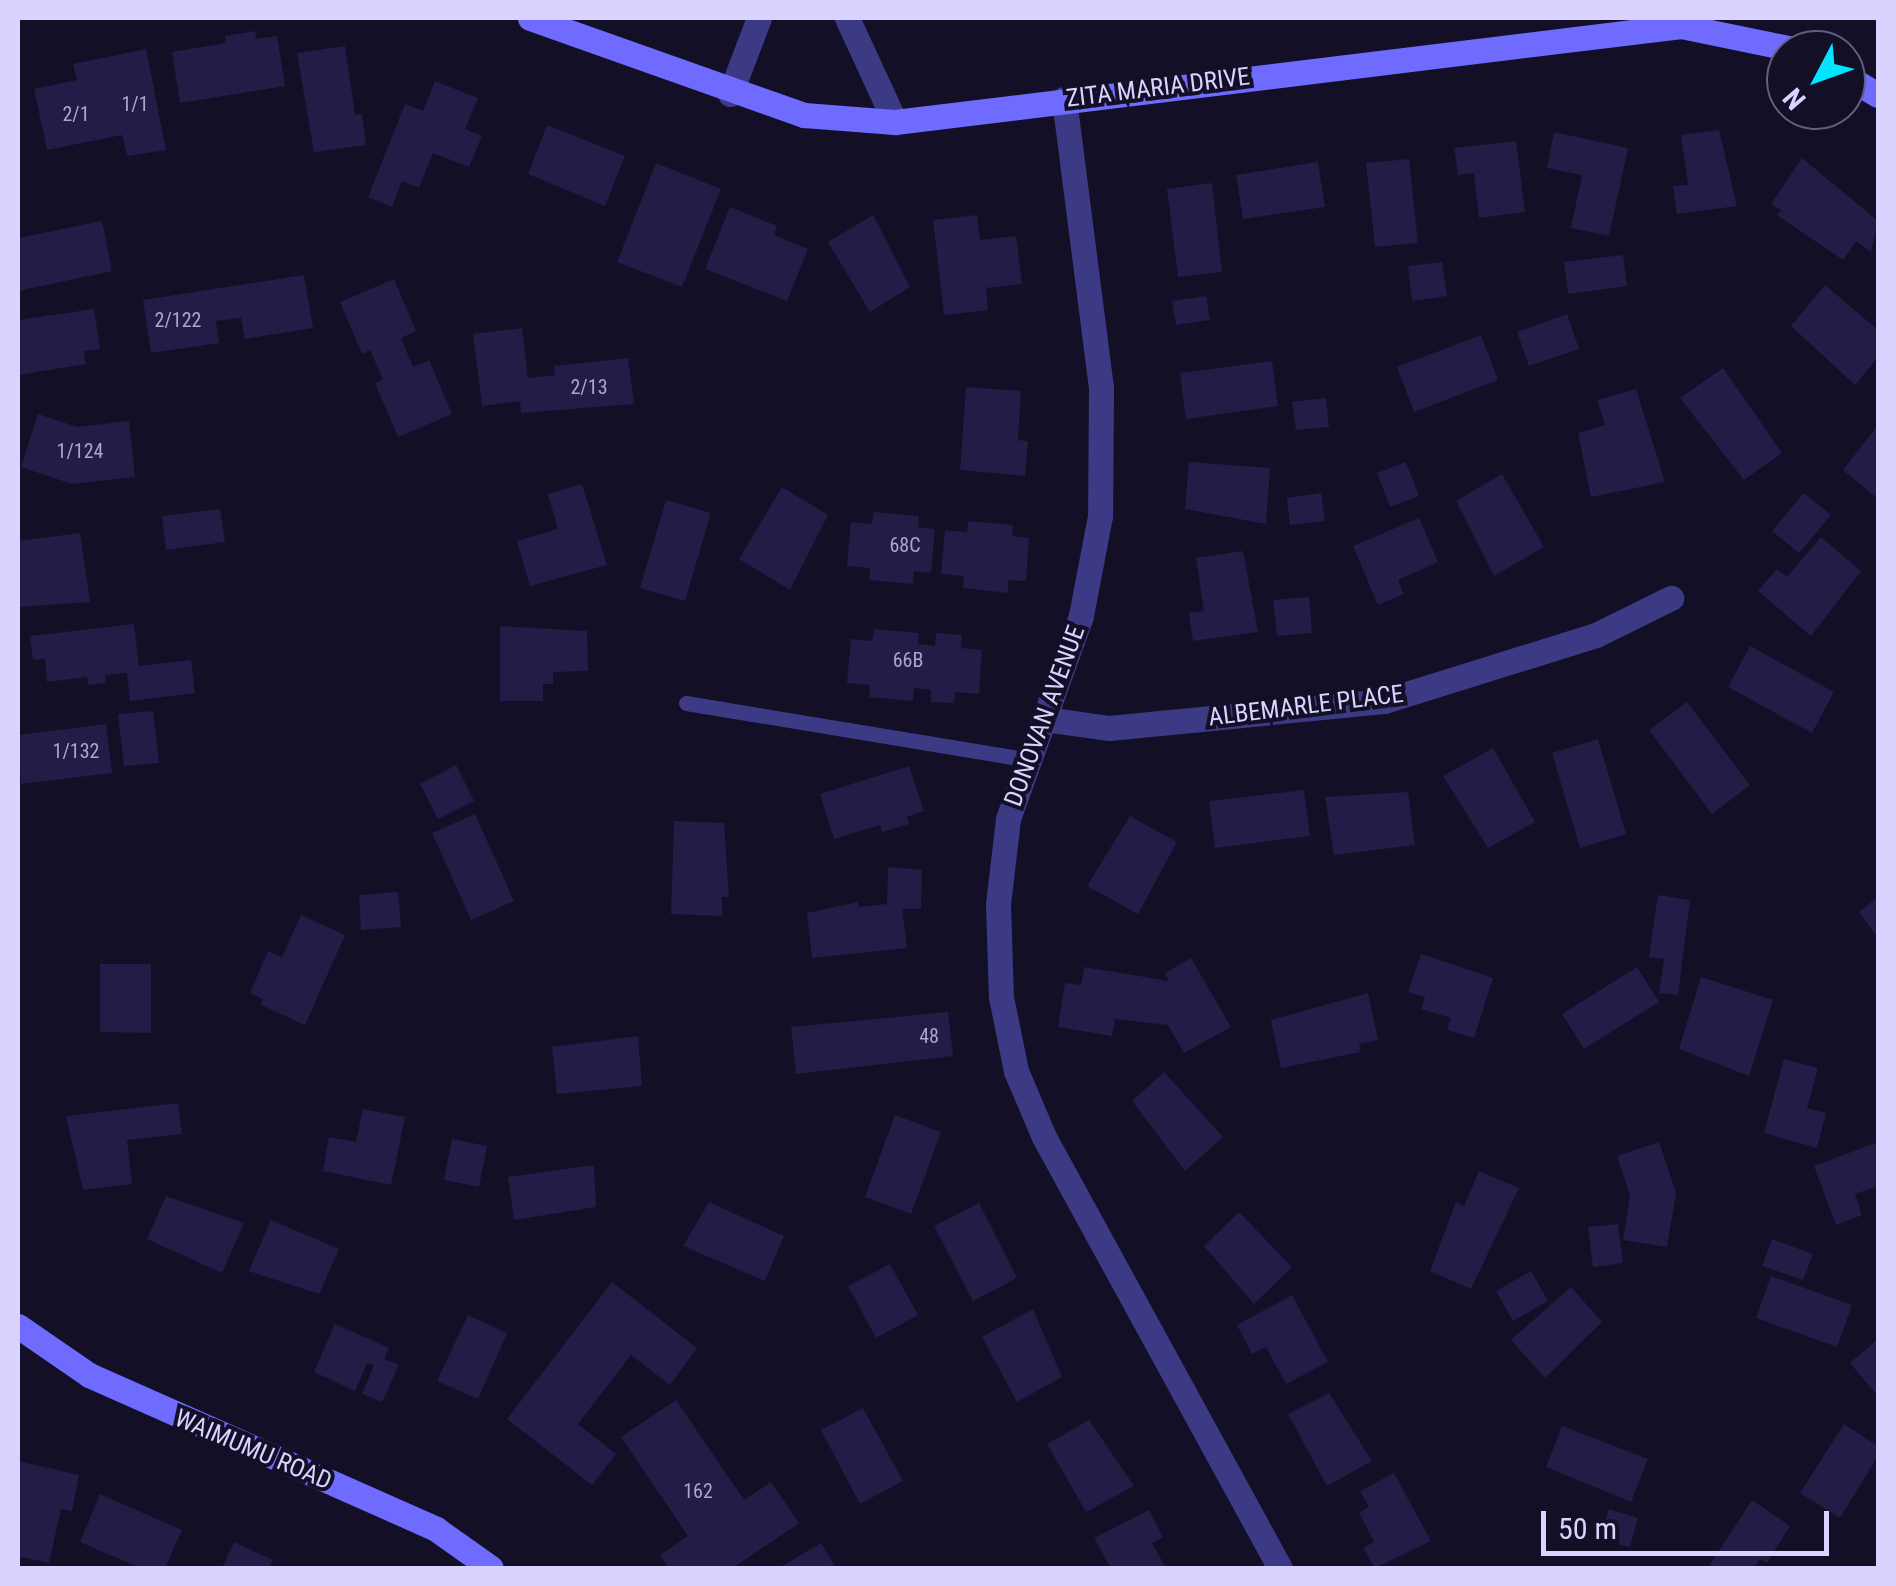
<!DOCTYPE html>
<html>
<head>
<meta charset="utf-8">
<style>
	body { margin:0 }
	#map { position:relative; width:1896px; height:1586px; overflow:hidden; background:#130f26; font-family:"Roboto Condensed",sans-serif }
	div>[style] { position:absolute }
	.building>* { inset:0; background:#241b47 }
	.lane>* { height:15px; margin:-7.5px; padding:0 7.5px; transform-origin:7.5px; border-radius:7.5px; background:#3d3a85 }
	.street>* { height:25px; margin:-12.5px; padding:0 12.5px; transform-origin:12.5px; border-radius:12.5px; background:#3d3a85 }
	.secondary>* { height:25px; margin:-12.5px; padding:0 12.5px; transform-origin:12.5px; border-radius:12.5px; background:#6f6bff }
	span { translate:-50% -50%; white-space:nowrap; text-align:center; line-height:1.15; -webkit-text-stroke:8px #130f26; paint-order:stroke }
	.number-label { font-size:20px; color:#aca6d1 }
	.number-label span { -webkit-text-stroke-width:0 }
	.street-label { font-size:25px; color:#d9d4ff }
	.frame { position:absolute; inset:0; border:20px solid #d9d4ff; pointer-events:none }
	.north { position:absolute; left:1766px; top:30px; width:100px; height:100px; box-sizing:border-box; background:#130f26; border:2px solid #625e7d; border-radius:50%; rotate:229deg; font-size:28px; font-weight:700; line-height:40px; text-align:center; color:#d9d4ff }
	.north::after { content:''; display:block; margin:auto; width:35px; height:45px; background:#00e5ff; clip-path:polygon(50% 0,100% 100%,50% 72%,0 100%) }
	.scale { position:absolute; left:1541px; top:1511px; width:288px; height:45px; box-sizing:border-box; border:5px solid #d9d4ff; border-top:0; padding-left:12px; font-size:30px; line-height:35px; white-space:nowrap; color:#d9d4ff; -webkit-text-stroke:8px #130f26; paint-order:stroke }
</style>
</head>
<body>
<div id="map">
	<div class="building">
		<div style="clip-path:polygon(255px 31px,256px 39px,277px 36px,285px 86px,180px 103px,172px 52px,226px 43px,225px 36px)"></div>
		<div style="clip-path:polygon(345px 46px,355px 115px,362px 114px,366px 145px,314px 152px,297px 53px)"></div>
		<div style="clip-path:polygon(146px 49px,166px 150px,127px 156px,122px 135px,47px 150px,34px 89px,77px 80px,73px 64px)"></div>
		<div style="clip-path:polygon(435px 81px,478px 98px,465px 129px,482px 136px,469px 167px,433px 153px,419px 188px,402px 181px,392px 207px,368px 197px,405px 104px,423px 111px)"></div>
		<div style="clip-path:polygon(547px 125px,625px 156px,605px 206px,528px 174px)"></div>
		<div style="clip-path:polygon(1719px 130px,1737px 206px,1677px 214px,1673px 186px,1688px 185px,1681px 135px)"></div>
		<div style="clip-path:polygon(1554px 132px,1628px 148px,1609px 236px,1571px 228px,1582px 175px,1547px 168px)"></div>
		<div style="clip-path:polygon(1516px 141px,1525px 212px,1479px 218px,1474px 173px,1458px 175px,1454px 148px)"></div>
		<div style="clip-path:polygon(1802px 158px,1878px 221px,1871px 252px,1856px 241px,1843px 260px,1777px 215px,1781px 210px,1771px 204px)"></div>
		<div style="clip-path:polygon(1409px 159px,1418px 243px,1375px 247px,1366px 163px)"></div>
		<div style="clip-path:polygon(1318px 162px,1325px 207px,1243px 219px,1236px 175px)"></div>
		<div style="clip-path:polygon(656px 163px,721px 189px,682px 287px,617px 262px)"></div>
		<div style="clip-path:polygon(1212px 183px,1222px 272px,1178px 277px,1167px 189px)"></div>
		<div style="clip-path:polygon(730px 207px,777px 226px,774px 235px,808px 249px,787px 301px,705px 269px)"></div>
		<div style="clip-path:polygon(873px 215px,910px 287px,870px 312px,828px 242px)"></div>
		<div style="clip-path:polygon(977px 215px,980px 240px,1016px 236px,1022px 284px,986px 288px,988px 310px,944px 315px,933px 220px)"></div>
		<div style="clip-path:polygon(102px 221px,112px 271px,18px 291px,18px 238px)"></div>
		<div style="clip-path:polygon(1623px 255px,1627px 286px,1568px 294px,1564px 262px)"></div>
		<div style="clip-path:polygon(1442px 262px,1447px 296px,1412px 301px,1408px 266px)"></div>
		<div style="clip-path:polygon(304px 275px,313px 328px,245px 339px,241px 318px,216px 321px,219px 343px,151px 353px,143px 300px)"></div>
		<div style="clip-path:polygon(394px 279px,416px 331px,401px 338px,413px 367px,429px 360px,452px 414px,398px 437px,375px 383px,383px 379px,370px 350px,362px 354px,340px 302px)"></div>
		<div style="clip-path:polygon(1825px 285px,1878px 330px,1878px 357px,1855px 385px,1791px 326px)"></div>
		<div style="clip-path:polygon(1206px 296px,1210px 320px,1176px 325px,1172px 301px)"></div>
		<div style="clip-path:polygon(94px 309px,100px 349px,84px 351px,86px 364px,18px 375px,18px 320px)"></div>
		<div style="clip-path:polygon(1567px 314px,1579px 349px,1529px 366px,1517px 332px)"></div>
		<div style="clip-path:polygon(522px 328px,528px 378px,555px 375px,554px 366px,628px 358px,634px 404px,521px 413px,520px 401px,482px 406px,473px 334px)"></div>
		<div style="clip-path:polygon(1481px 335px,1498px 380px,1414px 412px,1397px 367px)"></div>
		<div style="clip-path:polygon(1272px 361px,1278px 406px,1186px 419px,1180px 373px)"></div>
		<div style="clip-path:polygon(1723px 368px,1782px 453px,1744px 480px,1680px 398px)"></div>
		<div style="clip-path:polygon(966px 387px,1021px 391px,1018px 440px,1028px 441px,1025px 476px,960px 470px)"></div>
		<div style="clip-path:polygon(1636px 389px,1665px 482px,1591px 497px,1578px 433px,1605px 425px,1597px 400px)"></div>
		<div style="clip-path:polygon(1326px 398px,1329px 427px,1296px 430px,1292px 402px)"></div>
		<div style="clip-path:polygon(38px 414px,77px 427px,129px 421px,135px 477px,72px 484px,21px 467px)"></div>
		<div style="clip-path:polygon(1878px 425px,1878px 499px,1843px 470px)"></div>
		<div style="clip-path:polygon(1189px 462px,1270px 468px,1266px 524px,1185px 509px)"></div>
		<div style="clip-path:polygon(1406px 462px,1419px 496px,1390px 507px,1377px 473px)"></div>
		<div style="clip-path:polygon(1502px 474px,1544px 547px,1494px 576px,1456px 501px)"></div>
		<div style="clip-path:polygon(582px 484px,607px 565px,530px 586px,517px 541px,558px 529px,548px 494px)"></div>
		<div style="clip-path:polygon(782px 487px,828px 515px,790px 590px,739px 559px)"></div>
		<div style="clip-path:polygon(1321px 493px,1325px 521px,1290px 525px,1287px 498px)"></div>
		<div style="clip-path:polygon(1804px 493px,1831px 515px,1799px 553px,1772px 531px)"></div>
		<div style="clip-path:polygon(666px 500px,711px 513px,685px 601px,640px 588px)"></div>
		<div style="clip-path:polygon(220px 509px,225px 542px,166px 550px,162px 516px)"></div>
		<div style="clip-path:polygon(874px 512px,919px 516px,918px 527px,935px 529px,931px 573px,914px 571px,913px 584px,869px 580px,870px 568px,847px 566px,851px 522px,872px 524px)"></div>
		<div style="clip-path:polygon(1419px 518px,1438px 562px,1398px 580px,1404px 594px,1378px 605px,1353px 546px)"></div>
		<div style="clip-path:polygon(968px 521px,1013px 525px,1012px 536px,1029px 538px,1026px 581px,1008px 580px,1008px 593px,963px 588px,964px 576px,941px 574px,945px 530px,967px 532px)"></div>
		<div style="clip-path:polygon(80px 533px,90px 602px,18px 607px,18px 541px)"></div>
		<div style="clip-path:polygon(1821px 537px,1861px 571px,1811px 636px,1758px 591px,1777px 569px,1787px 577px)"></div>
		<div style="clip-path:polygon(1243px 551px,1258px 632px,1193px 641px,1189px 613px,1204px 611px,1196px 558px)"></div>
		<div style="clip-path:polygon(1309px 597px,1312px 633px,1277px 636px,1273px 600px)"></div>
		<div style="clip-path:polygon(134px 624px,139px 666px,191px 660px,195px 693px,130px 701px,127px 673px,105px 675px,106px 683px,88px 685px,87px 677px,47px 682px,45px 659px,33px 660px,30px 636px)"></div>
		<div style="clip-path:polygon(500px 626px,587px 631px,588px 671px,553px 672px,553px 684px,543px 684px,543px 701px,500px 701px)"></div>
		<div style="clip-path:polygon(874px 629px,919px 633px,918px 644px,935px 646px,936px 633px,962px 635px,961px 648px,982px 650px,979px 694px,955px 692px,954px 703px,931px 702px,931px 690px,914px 688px,913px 701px,869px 697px,870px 685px,847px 683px,851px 639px,872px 641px)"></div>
		<div style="clip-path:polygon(1750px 646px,1834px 692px,1812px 733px,1728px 687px)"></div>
		<div style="clip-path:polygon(1687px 702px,1750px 785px,1712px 814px,1649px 730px)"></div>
		<div style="clip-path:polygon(153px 711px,159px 763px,124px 766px,118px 714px)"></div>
		<div style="clip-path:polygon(106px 724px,112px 773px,21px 784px,18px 735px)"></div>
		<div style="clip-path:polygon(1598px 739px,1626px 834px,1580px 848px,1552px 753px)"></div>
		<div style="clip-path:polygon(1493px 748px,1535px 822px,1488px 848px,1443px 776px)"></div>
		<div style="clip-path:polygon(456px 765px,474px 801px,438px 819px,420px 784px)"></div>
		<div style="clip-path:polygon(909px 766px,924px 811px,907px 817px,909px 824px,882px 832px,880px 825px,834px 839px,820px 794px)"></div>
		<div style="clip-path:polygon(1304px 790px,1310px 836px,1215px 848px,1209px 801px)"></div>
		<div style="clip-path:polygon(1408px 792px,1415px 845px,1334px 855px,1325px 797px)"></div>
		<div style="clip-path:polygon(475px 814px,514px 901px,471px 920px,432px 833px)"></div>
		<div style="clip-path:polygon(1130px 816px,1177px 842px,1138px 914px,1087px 886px)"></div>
		<div style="clip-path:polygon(674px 821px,724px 823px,729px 897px,722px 897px,722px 916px,671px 914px)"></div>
		<div style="clip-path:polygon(888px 867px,922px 870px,921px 909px,902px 909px,907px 948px,812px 958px,807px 913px,858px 902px,859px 907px,887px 904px)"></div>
		<div style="clip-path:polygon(398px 892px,401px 927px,361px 930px,359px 895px)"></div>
		<div style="clip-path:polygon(1658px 895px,1690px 900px,1678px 995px,1659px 993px,1664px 959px,1649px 957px)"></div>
		<div style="clip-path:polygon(1878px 897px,1878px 938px,1859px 912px)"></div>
		<div style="clip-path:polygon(301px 915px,345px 935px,305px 1025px,261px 1005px,263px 999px,250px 993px,268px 951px,282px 957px)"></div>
		<div style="clip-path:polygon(1421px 954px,1493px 978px,1474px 1038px,1447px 1030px,1451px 1018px,1421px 1009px,1425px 997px,1408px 992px)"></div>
		<div style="clip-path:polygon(1191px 958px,1231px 1027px,1184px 1053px,1168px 1025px,1115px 1019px,1112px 1036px,1058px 1027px,1065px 983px,1081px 985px,1084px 967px,1169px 981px,1165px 973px)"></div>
		<div style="clip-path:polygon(100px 964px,151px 964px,151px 1033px,100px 1032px)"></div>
		<div style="clip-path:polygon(1637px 967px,1659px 1002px,1584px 1049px,1562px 1014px)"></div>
		<div style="clip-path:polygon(1701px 977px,1773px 1000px,1749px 1076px,1679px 1049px)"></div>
		<div style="clip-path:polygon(1368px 993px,1378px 1040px,1359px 1044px,1361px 1052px,1281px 1068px,1271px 1020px)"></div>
		<div style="clip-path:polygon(948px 1012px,953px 1056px,796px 1074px,791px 1027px)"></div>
		<div style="clip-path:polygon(638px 1036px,642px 1086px,557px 1094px,552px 1047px)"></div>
		<div style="clip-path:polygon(1784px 1059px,1818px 1068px,1807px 1108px,1826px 1113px,1817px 1148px,1764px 1133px)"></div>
		<div style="clip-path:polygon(1164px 1072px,1223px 1137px,1185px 1171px,1132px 1101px)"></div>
		<div style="clip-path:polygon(178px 1103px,182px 1134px,127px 1140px,132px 1184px,83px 1190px,66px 1116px)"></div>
		<div style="clip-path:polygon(363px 1109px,405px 1117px,391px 1185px,323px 1171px,329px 1137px,356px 1142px)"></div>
		<div style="clip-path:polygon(895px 1115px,941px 1132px,911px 1214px,865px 1197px)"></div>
		<div style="clip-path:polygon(452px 1139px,487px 1146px,479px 1187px,444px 1180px)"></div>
		<div style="clip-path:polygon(1659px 1142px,1676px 1193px,1667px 1247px,1623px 1240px,1630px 1196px,1617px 1156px)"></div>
		<div style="clip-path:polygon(1878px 1142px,1878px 1186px,1855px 1194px,1862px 1215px,1836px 1225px,1814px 1166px)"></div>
		<div style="clip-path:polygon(594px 1165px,596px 1207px,514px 1220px,508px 1177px)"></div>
		<div style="clip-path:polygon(1479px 1171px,1519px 1188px,1471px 1289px,1430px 1271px,1456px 1202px,1464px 1206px)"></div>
		<div style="clip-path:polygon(166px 1196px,244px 1223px,222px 1273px,147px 1239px)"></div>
		<div style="clip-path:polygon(709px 1202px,784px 1236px,765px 1281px,683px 1246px)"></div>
		<div style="clip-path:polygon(979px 1203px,1017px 1278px,973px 1301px,934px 1226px)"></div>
		<div style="clip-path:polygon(1239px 1212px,1292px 1267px,1254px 1304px,1204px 1246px)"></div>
		<div style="clip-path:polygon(271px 1220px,339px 1249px,319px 1294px,249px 1271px)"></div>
		<div style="clip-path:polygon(1618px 1224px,1623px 1263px,1593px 1267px,1588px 1227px)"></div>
		<div style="clip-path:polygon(1772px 1239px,1813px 1254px,1803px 1280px,1762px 1266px)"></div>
		<div style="clip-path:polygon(890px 1264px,918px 1315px,876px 1338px,848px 1286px)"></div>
		<div style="clip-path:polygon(1531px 1271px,1548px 1301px,1513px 1321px,1496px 1291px)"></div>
		<div style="clip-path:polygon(1771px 1276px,1852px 1305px,1837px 1347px,1756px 1318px)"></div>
		<div style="clip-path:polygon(612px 1282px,697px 1348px,670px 1385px,631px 1355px,578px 1424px,616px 1454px,592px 1485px,507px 1419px)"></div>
		<div style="clip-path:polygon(1571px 1287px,1602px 1322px,1545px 1378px,1511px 1340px)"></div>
		<div style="clip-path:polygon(1292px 1295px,1328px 1362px,1286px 1384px,1266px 1347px,1252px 1354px,1237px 1325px)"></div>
		<div style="clip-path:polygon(1033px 1309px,1062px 1377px,1017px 1402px,982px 1337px)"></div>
		<div style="clip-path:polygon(468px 1315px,507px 1333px,478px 1399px,437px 1381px)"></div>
		<div style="clip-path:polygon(335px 1324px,389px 1348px,384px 1359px,399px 1365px,382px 1402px,362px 1394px,374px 1365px,367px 1363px,355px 1391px,314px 1372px)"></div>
		<div style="clip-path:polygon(1878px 1339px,1878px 1390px,1875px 1393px,1850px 1363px)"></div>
		<div style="clip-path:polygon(1329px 1393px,1372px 1461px,1327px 1486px,1288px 1414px)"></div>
		<div style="clip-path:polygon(676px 1400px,744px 1500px,771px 1482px,799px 1523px,733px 1568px,669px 1568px,660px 1555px,688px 1536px,621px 1437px)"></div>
		<div style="clip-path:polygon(863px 1408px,903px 1481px,860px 1504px,821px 1430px)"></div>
		<div style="clip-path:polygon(1089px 1420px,1134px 1486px,1086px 1512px,1047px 1444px)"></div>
		<div style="clip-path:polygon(1844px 1424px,1878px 1446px,1878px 1456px,1840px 1518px,1800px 1493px)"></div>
		<div style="clip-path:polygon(1562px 1426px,1648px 1459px,1631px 1502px,1546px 1467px)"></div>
		<div style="clip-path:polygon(18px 1461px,79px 1475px,72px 1511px,61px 1509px,49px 1563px,18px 1556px)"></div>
		<div style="clip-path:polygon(1394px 1473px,1431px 1541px,1375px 1568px,1363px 1548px,1374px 1542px,1359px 1513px,1369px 1507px,1360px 1491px)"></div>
		<div style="clip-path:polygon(100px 1494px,182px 1530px,165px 1568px,140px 1568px,80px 1542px)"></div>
		<div style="clip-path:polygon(1752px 1500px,1790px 1526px,1767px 1563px,1760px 1559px,1754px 1568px,1713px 1568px,1709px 1566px)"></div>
		<div style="clip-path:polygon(1609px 1509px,1638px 1518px,1630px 1547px,1600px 1539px)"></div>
		<div style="clip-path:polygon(1149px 1510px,1163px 1537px,1152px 1543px,1166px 1568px,1111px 1568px,1094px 1538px)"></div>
		<div style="clip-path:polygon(234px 1542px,273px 1560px,268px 1568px,222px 1568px)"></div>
		<div style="clip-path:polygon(821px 1543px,836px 1568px,779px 1568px)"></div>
	</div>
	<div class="lane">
		<div style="left:686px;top:703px;width:349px;rotate:9.4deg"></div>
	</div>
	<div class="street">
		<div style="left:847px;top:18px;width:115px;rotate:65.2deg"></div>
		<div style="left:730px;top:94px;width:81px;rotate:-69.1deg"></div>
		<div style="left:1064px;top:99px;width:290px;rotate:82.7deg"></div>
		<div style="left:1101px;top:387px;width:129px;rotate:90.4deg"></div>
		<div style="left:1100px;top:516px;width:102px;rotate:100.8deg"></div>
		<div style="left:1081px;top:616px;width:216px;rotate:109.8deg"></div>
		<div style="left:1008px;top:819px;width:86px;rotate:96.7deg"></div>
		<div style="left:998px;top:904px;width:93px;rotate:88.2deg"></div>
		<div style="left:1001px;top:997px;width:76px;rotate:78.5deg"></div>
		<div style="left:1016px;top:1071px;width:72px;rotate:67deg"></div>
		<div style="left:1044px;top:1137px;width:491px;rotate:61.3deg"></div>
		<div style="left:1045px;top:719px;width:65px;rotate:8deg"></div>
		<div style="left:1109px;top:728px;width:276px;rotate:-5.6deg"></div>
		<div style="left:1384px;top:701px;width:222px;rotate:-17.3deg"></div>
		<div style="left:1596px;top:635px;width:84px;rotate:-26.3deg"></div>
	</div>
	<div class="secondary">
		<div style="left:530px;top:18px;width:291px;rotate:19.5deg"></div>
		<div style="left:804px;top:115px;width:91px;rotate:4.4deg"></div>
		<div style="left:895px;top:122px;width:792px;rotate:-6.96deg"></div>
		<div style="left:1681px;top:26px;width:119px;rotate:11.6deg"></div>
		<div style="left:1846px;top:76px;width:37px;rotate:31deg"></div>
		<div style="left:18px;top:1326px;width:86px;rotate:34.6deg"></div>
		<div style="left:89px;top:1375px;width:380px;rotate:23.9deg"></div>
		<div style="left:436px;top:1529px;width:67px;rotate:35.3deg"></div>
	</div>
	<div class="number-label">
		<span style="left:135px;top:104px">1/1</span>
		<span style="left:76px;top:114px">2/1</span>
		<span style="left:178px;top:320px">2/122</span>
		<span style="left:589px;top:387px">2/13</span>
		<span style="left:80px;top:451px">1/124</span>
		<span style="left:905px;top:545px">68C</span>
		<span style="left:908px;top:660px">66B</span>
		<span style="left:76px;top:751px">1/132</span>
		<span style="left:929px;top:1036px">48</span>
		<span style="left:698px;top:1491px">162</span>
	</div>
	<div class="street-label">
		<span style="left:1158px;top:88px;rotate:-7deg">ZITA MARIA DRIVE</span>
		<span style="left:1306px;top:706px;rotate:-7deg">ALBEMARLE PLACE</span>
		<span style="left:1045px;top:716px;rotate:-70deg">DONOVAN AVENUE</span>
		<span style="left:253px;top:1450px;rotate:23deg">WAIMUMU ROAD</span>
	</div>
	<div class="frame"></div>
	<div class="north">N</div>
	<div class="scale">50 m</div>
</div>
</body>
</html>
